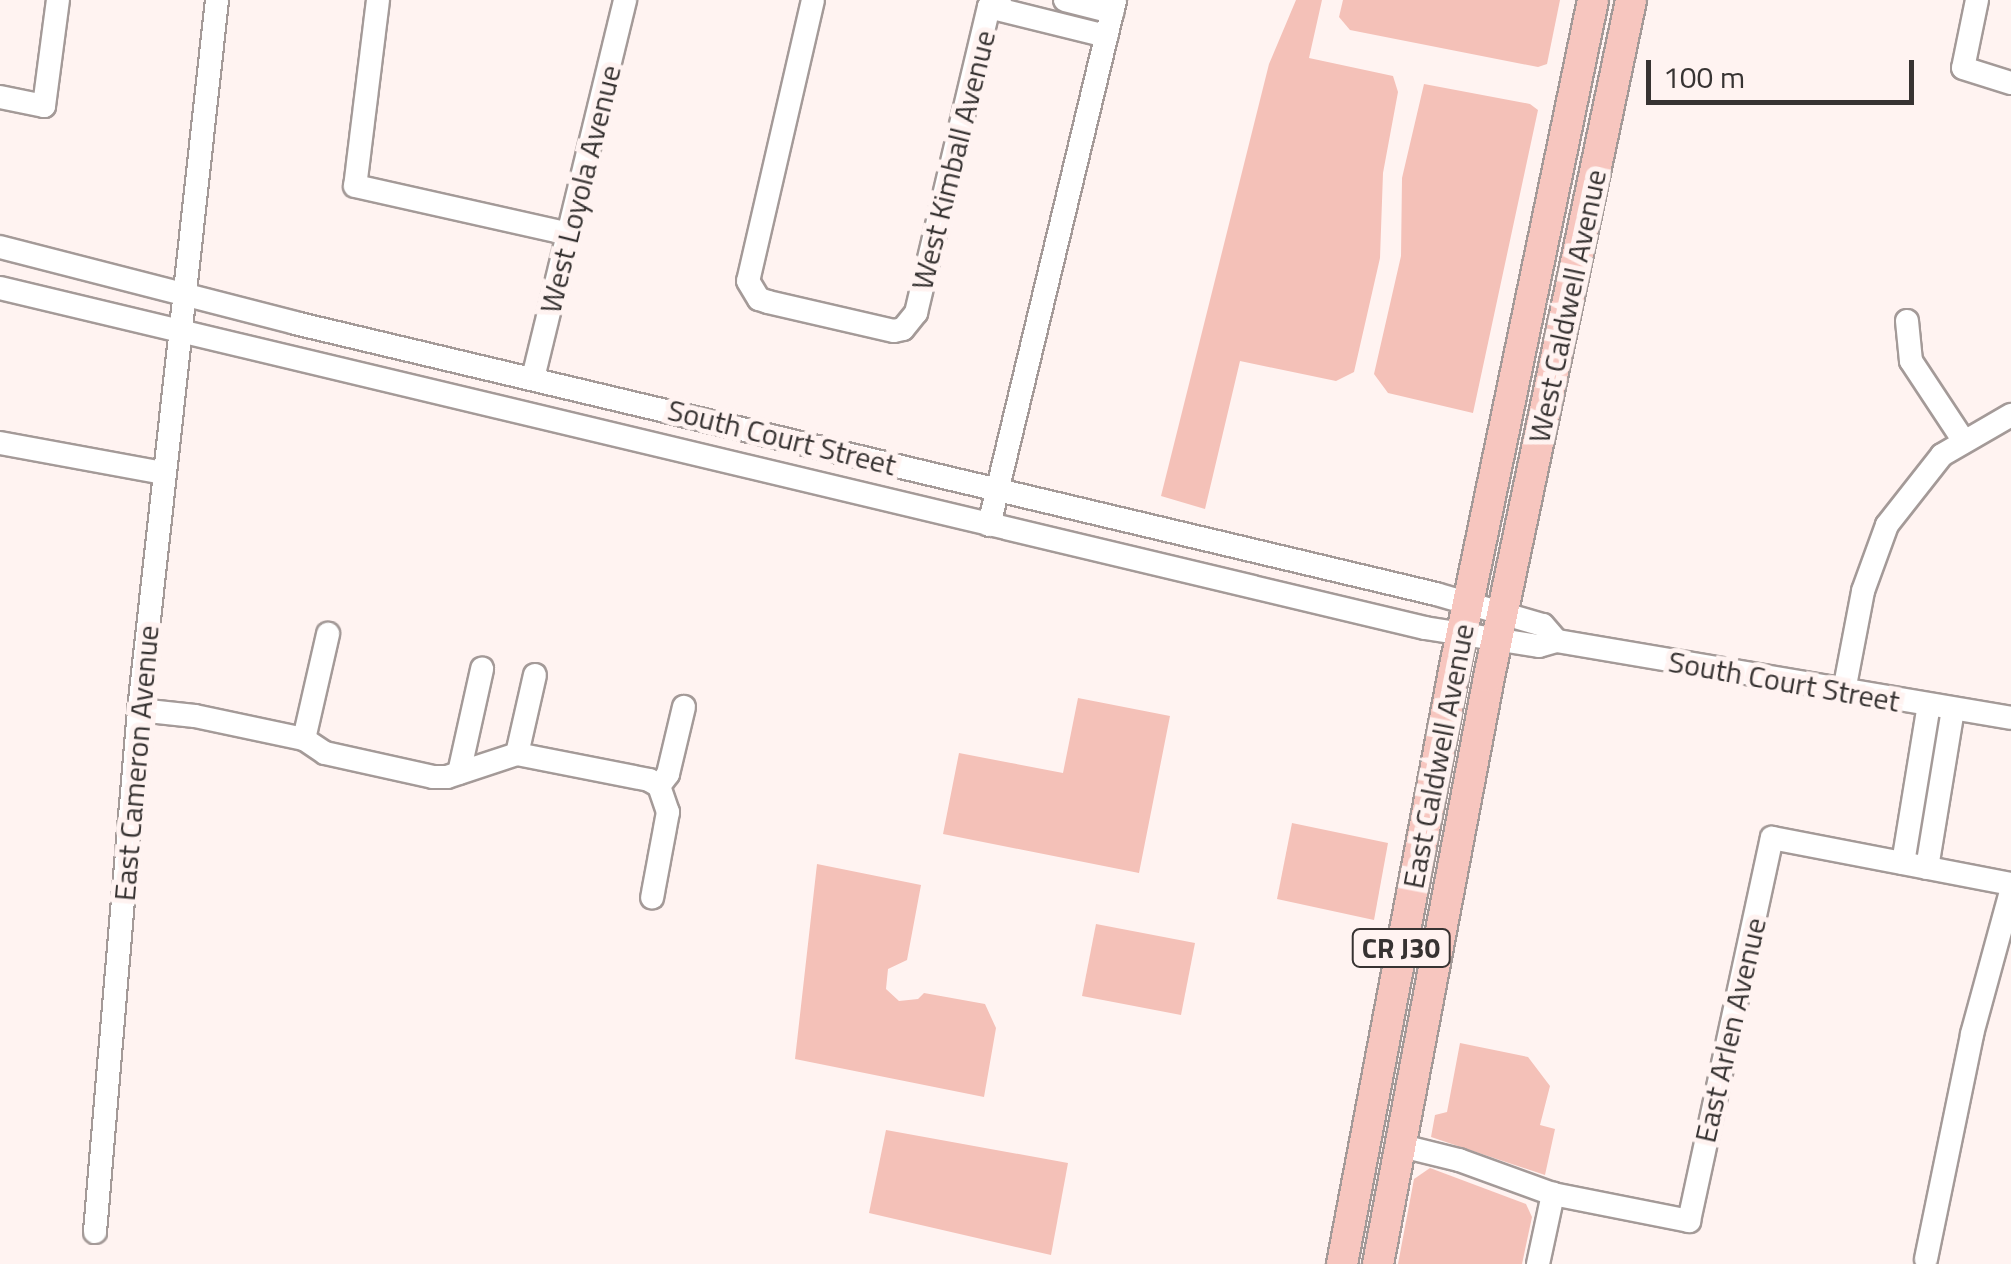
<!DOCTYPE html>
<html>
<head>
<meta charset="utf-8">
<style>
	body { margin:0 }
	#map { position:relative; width:2011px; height:1264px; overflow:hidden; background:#fff3f1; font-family:"Titillium Web",sans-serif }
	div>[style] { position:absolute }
	.green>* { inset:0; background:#f4c1b8 }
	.roads { filter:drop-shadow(2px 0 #a49a98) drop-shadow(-2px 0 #a49a98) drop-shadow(0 2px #a49a98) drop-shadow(0 -2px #a49a98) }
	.minor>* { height:22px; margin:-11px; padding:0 11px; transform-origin:11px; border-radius:11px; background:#fff }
	.major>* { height:30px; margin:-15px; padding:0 15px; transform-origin:15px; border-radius:15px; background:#f7c6bf }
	span { translate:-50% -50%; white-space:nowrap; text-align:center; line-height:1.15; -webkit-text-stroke:10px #fff3f1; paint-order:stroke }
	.shield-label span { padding:2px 8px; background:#fff3f1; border:2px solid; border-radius:8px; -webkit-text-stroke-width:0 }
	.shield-label { font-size:28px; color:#373332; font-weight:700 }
	.street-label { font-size:30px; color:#373332 }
	.scale { position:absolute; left:1646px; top:60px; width:268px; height:45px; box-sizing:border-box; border:5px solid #373332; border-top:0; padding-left:12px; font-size:30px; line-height:35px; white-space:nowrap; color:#373332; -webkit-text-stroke:8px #fff3f1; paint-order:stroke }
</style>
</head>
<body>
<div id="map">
	<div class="green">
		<div style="clip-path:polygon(1296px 0,1322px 0,1309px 58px,1393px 76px,1398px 92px,1383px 173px,1380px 258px,1354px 372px,1336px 381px,1240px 361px,1205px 509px,1161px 496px,1269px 64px)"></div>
		<div style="clip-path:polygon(1343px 0,1560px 0,1547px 64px,1538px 67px,1350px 30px,1339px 17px)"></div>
		<div style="clip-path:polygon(1424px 84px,1530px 104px,1538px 110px,1473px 413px,1388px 393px,1374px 374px,1401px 256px,1402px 178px)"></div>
		<div style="clip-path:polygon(1078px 698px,1170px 716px,1139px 873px,943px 834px,959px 753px,1063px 773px)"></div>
		<div style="clip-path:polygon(1292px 823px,1388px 843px,1374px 920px,1277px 899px)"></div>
		<div style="clip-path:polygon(817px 864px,921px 885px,907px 960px,888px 969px,886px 989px,899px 1001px,918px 999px,924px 993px,985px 1004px,996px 1028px,984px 1097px,795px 1059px)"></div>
		<div style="clip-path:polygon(1096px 924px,1195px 943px,1181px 1015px,1082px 996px)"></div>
		<div style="clip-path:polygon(1460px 1043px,1528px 1057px,1550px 1086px,1540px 1125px,1555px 1129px,1545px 1175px,1431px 1137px,1435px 1115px,1447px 1112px)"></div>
		<div style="clip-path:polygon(886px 1130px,1068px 1163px,1051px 1255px,869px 1213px)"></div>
		<div style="clip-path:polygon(1430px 1168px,1526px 1204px,1532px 1217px,1522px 1264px,1398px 1264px,1414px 1179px)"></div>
	</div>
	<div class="roads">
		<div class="minor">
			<div style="left:378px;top:0;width:187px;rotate:97deg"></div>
			<div style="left:355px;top:186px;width:219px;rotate:12.6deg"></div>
			<div style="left:813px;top:0;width:288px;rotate:103deg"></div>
			<div style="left:748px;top:281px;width:21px;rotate:59deg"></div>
			<div style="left:759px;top:299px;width:9px;rotate:18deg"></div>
			<div style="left:768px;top:302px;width:129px;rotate:13deg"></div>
			<div style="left:894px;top:331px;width:9px;rotate:-13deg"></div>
			<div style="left:903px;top:329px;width:21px;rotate:-51deg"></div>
			<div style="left:916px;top:313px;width:315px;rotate:-76.6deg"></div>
			<div style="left:989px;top:7px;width:13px;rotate:-32deg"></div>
			<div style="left:1065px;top:0;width:49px;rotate:14.3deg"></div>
			<div style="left:1977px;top:0;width:69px;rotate:101.6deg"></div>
			<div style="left:1963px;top:68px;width:50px;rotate:17.4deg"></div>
			<div style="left:989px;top:7px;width:121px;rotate:13.9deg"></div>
			<div style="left:0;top:97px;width:45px;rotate:11.6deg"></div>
			<div style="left:44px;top:106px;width:107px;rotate:-82.5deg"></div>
			<div style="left:0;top:247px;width:305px;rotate:14.4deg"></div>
			<div style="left:295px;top:323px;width:1173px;rotate:13.36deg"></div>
			<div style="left:1436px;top:594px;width:111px;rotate:16.2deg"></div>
			<div style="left:1543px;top:625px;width:21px;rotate:49deg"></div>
			<div style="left:0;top:288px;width:1465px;rotate:13.42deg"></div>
			<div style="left:1425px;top:628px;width:115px;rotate:9deg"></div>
			<div style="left:1539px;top:646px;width:19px;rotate:-16deg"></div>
			<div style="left:1557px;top:641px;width:460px;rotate:9.6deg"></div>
			<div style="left:1907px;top:321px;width:40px;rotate:84.3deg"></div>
			<div style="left:1911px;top:361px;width:95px;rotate:56.6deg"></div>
			<div style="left:533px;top:378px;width:389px;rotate:-76.3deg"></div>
			<div style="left:0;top:443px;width:166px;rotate:10.4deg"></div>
			<div style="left:989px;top:525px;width:540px;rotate:-76.5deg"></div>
			<div style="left:1844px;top:691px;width:102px;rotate:-79.2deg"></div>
			<div style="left:1863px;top:591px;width:70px;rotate:-70deg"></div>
			<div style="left:1887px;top:525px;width:89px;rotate:-51.8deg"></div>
			<div style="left:1942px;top:455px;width:80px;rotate:-30.1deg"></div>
			<div style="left:139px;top:710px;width:56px;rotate:6.1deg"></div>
			<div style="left:195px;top:716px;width:111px;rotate:11.9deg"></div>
			<div style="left:304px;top:739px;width:25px;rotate:34deg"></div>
			<div style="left:325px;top:753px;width:111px;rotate:12.5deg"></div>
			<div style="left:433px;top:777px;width:14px"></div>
			<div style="left:447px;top:777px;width:74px;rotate:-18.2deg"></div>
			<div style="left:517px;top:754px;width:135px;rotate:11.1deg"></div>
			<div style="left:649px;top:780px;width:12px;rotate:31deg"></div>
			<div style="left:659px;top:786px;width:28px;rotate:71deg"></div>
			<div style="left:668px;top:812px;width:87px;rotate:100.5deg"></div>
			<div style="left:304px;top:739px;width:108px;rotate:-77.1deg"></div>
			<div style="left:517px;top:754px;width:81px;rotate:-77.2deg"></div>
			<div style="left:459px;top:773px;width:107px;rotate:-77.5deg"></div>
			<div style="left:659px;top:786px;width:15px;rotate:-53deg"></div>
			<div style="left:668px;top:774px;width:69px;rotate:-76.6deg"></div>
			<div style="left:1903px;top:863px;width:160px;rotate:-80.7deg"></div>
			<div style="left:1927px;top:868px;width:161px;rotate:-80.7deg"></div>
			<div style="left:1402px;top:1146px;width:59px;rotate:13.8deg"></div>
			<div style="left:1459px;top:1160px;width:100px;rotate:19.9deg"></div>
			<div style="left:1553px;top:1194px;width:139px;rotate:11.2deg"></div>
			<div style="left:1689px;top:1221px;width:392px;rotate:-77.8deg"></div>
			<div style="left:1772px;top:838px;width:243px;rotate:10.9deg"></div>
			<div style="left:95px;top:1232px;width:524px;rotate:-85.18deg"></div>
			<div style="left:139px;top:710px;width:714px;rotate:-83.73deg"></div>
			<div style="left:1926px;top:1259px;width:230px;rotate:-78.4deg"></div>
			<div style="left:1972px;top:1034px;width:148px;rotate:-74.7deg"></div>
			<div style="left:1538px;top:1264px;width:72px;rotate:-77.9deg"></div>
		</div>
		<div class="major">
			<div style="left:1342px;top:1264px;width:609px;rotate:-79.3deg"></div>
			<div style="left:1455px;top:666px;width:680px;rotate:-78.29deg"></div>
			<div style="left:1378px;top:1264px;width:597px;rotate:-79.29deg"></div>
			<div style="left:1489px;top:677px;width:692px;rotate:-78.15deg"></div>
		</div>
	</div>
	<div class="shield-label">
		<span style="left:1401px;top:948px">CR J30</span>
	</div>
	<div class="street-label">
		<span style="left:953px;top:160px;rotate:-76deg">West Kimball Avenue</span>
		<span style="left:580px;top:189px;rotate:-76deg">West Loyola Avenue</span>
		<span style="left:1567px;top:306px;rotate:-78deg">West Caldwell Avenue</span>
		<span style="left:782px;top:437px;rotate:14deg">South Court Street</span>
		<span style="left:1784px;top:681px;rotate:10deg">South Court Street</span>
		<span style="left:1438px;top:756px;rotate:-79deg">East Caldwell Avenue</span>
		<span style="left:136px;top:763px;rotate:-85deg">East Cameron Avenue</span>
		<span style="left:1730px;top:1030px;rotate:-77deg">East Arlen Avenue</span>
	</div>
	<div class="scale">100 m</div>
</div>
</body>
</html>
